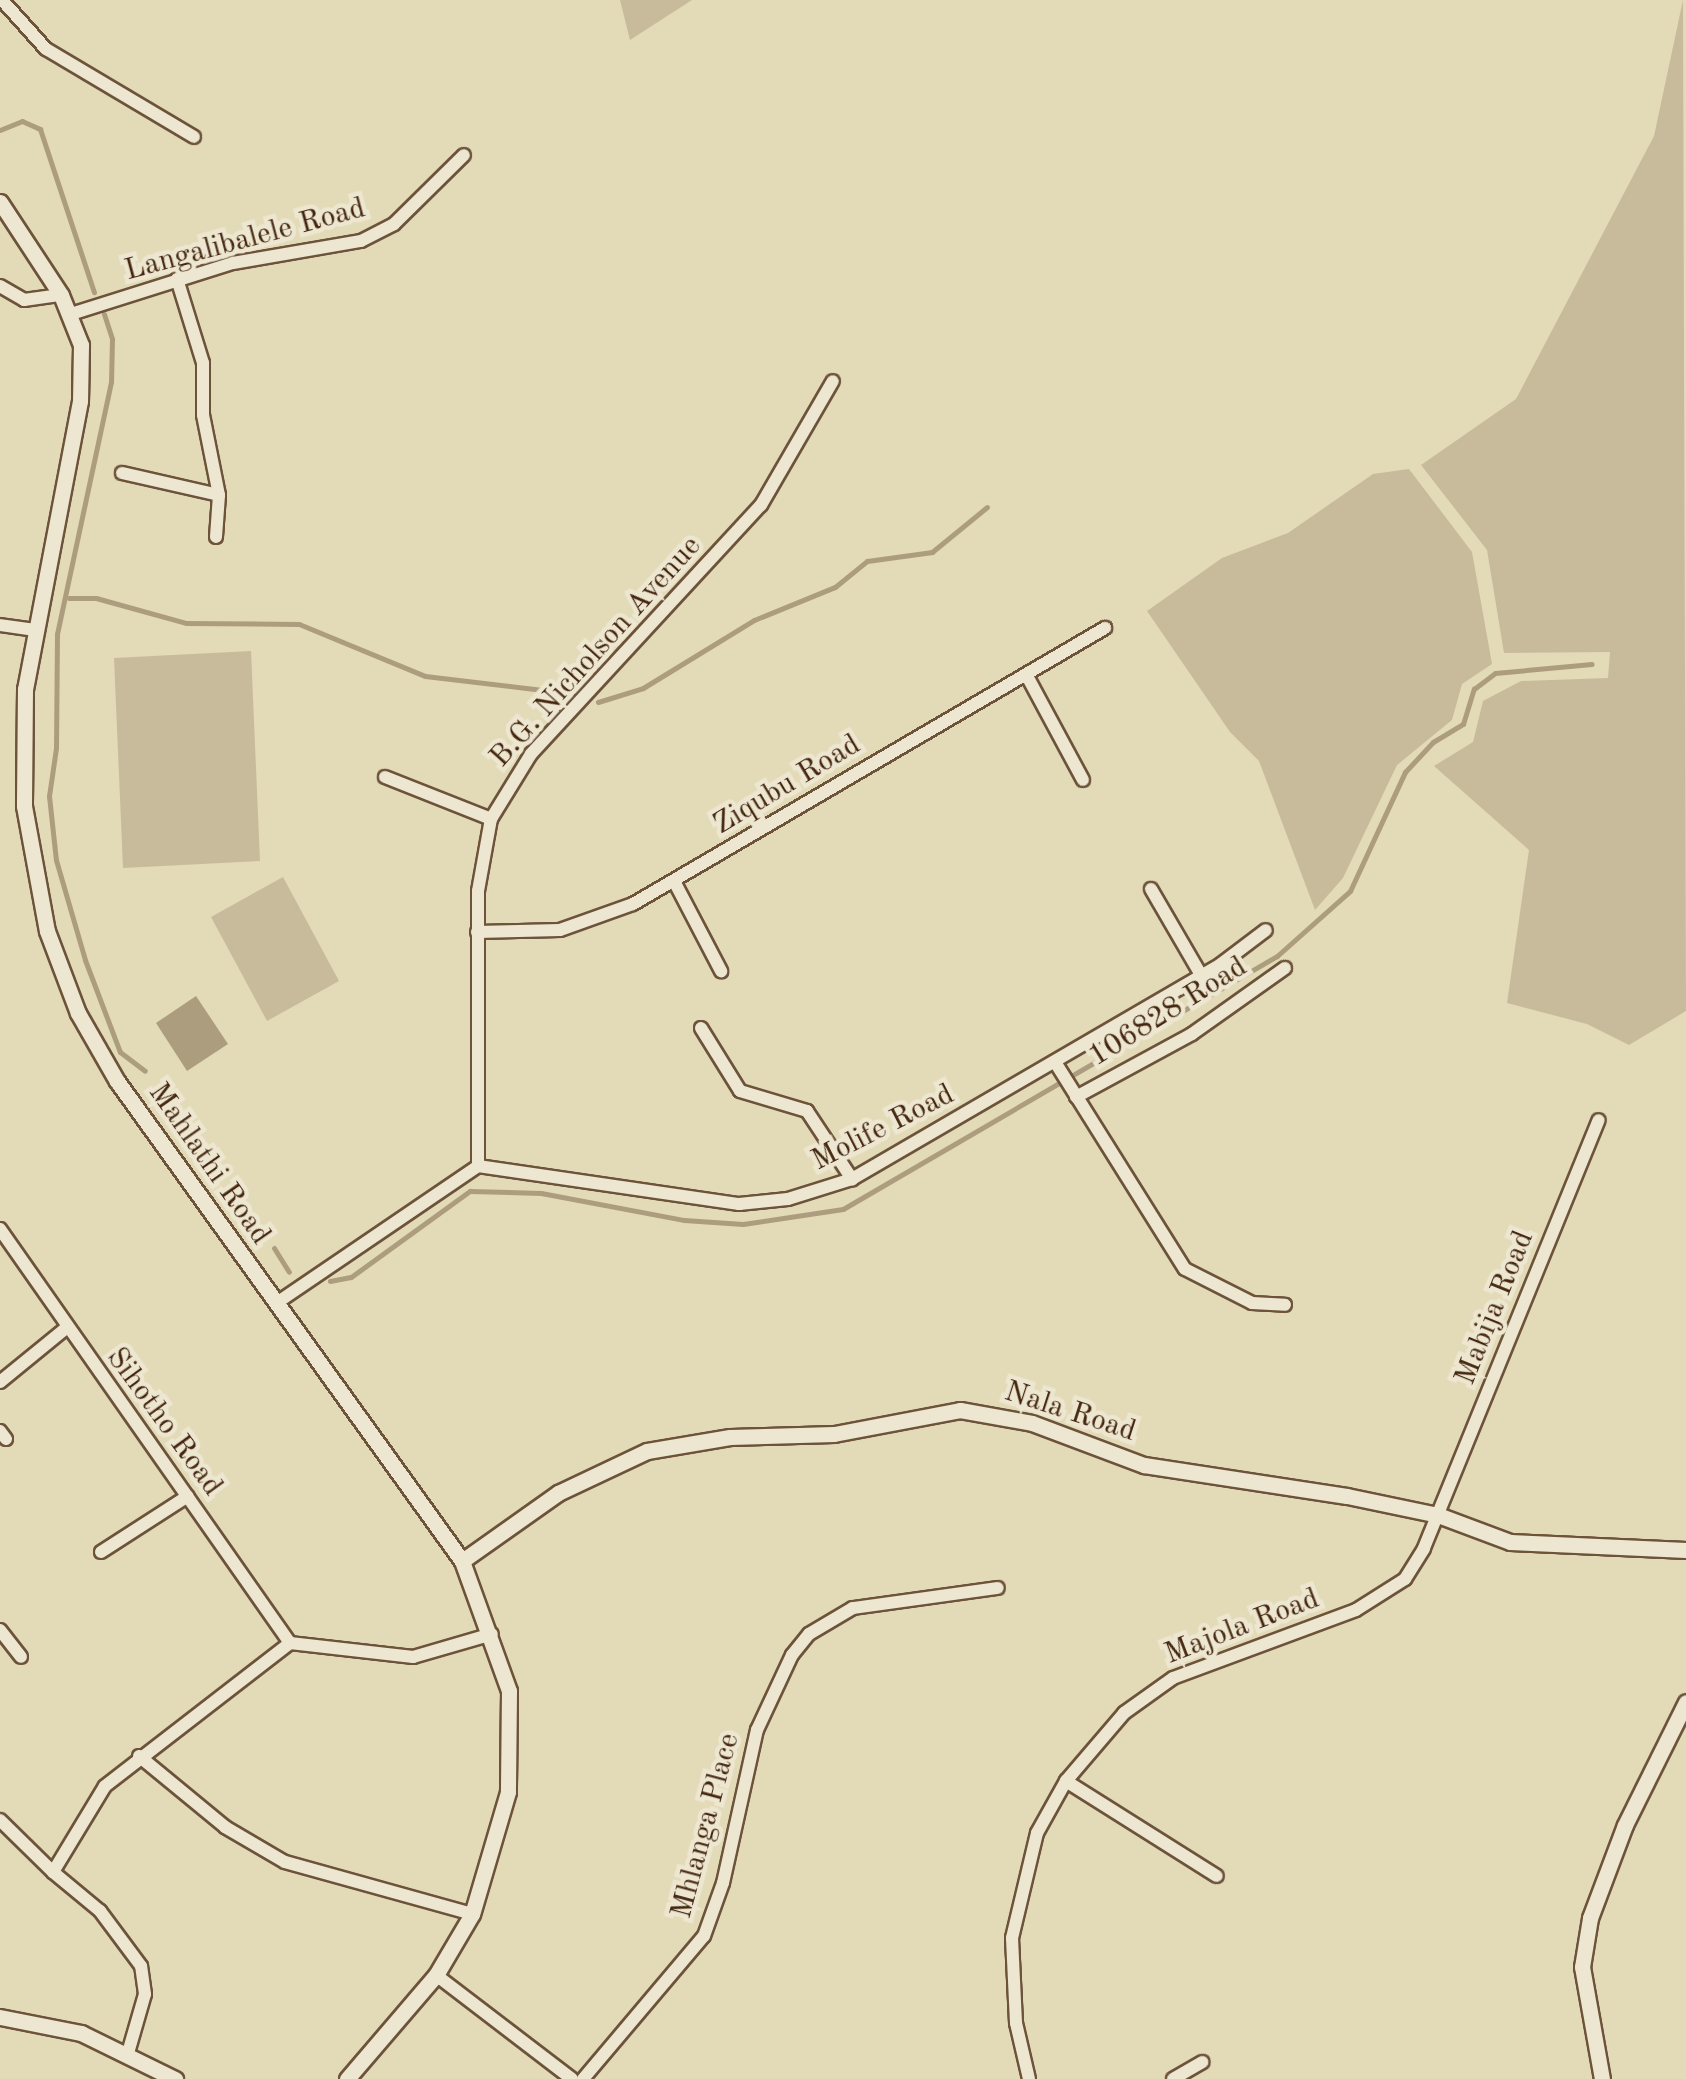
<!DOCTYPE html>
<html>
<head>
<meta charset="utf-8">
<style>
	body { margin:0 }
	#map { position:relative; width:1686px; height:2079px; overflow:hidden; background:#e3dab8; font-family:"Old Standard TT",serif }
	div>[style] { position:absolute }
	.green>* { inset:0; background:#c8bb9b }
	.water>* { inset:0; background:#ad9d7f }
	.stream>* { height:5px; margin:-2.5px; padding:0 2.5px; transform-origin:2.5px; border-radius:2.5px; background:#ad9d7f }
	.roads { filter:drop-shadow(2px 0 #6c533a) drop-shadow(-2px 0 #6c533a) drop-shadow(0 2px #6c533a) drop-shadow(0 -2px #6c533a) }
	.minor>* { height:12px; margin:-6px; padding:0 6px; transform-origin:6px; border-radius:6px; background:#ede7d1 }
	.tertiary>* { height:15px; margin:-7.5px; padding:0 7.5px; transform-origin:7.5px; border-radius:7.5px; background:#ede7d1 }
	span { translate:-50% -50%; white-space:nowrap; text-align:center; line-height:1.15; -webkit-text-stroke:9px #ede7d1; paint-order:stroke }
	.street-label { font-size:30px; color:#442610 }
</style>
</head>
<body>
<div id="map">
	<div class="green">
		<div style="clip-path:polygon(620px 0,692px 0,630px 40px)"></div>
		<div style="clip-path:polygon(1683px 0,1686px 1011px,1629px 1045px,1587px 1024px,1507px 1003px,1529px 850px,1434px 766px,1473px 742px,1483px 701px,1521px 681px,1608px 678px,1610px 652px,1504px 653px,1487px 550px,1421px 465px,1516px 399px,1654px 136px)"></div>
		<div style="clip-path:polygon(1409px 469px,1472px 552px,1492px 664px,1462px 684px,1452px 720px,1397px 765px,1343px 878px,1315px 910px,1259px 761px,1230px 732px,1147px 611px,1222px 558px,1288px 533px,1373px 474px)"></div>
		<div style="clip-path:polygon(251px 651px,260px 861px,123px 868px,114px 658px)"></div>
		<div style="clip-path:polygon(283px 877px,339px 981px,267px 1021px,211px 917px)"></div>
	</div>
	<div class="water">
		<div style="clip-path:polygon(196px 996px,228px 1044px,187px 1071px,156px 1023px)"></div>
	</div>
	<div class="stream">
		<div style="left:0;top:130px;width:24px;rotate:-22deg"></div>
		<div style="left:22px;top:121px;width:20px;rotate:24deg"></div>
		<div style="left:40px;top:129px;width:172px;rotate:71.7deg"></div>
		<div style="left:104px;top:314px;width:26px;rotate:72deg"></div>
		<div style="left:112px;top:339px;width:43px;rotate:91.3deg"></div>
		<div style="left:111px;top:382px;width:258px;rotate:102.1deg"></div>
		<div style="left:57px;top:634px;width:114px;rotate:90.5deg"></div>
		<div style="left:56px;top:748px;width:49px;rotate:98.3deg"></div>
		<div style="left:49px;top:796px;width:64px;rotate:83.8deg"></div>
		<div style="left:56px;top:860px;width:104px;rotate:73.8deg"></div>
		<div style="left:85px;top:960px;width:98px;rotate:69.2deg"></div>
		<div style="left:120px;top:1052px;width:31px;rotate:37deg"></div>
		<div style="left:69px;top:598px;width:27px"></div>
		<div style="left:96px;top:598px;width:93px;rotate:15.5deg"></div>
		<div style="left:186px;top:623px;width:113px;rotate:0.5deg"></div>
		<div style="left:299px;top:624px;width:136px;rotate:22.4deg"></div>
		<div style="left:425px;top:676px;width:135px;rotate:6.8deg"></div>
		<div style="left:598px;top:702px;width:47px;rotate:-17.3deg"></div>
		<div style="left:643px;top:688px;width:130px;rotate:-31.5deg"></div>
		<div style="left:754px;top:620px;width:87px;rotate:-22.2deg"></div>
		<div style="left:835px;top:587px;width:41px;rotate:-39.1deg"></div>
		<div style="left:867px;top:561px;width:66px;rotate:-7.9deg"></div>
		<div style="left:932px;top:552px;width:71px;rotate:-39.3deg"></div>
		<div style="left:274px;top:1248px;width:28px;rotate:58deg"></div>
		<div style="left:330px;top:1281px;width:21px;rotate:-11deg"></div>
		<div style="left:351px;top:1277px;width:147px;rotate:-35.9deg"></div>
		<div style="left:470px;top:1191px;width:71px;rotate:1.6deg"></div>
		<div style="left:541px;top:1193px;width:146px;rotate:10.7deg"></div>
		<div style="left:684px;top:1220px;width:59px;rotate:3.9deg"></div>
		<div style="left:743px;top:1224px;width:101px;rotate:-8.5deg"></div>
		<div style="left:843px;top:1209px;width:502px;rotate:-30.24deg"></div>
		<div style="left:1277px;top:956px;width:98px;rotate:-41.7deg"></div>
		<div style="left:1350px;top:891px;width:131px;rotate:-65.2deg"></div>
		<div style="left:1405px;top:772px;width:41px;rotate:-47deg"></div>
		<div style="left:1433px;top:742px;width:35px;rotate:-31deg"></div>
		<div style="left:1463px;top:724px;width:37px;rotate:-73deg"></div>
		<div style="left:1474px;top:689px;width:26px;rotate:-37deg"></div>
		<div style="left:1495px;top:673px;width:97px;rotate:-5.3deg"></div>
	</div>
	<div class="roads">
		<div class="minor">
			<div style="left:2px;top:0;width:66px;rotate:48.1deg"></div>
			<div style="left:46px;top:49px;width:172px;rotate:30.7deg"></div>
			<div style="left:177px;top:279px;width:88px;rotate:72.8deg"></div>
			<div style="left:203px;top:363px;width:52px;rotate:90deg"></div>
			<div style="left:203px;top:415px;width:82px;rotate:78.7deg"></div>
			<div style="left:219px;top:495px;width:42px;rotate:94.1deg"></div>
			<div style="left:0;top:286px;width:28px;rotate:30deg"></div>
			<div style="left:24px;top:300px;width:37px;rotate:-8deg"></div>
			<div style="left:71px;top:314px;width:170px;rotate:-17.5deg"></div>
			<div style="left:233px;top:263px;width:130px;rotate:-9.8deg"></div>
			<div style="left:361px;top:241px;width:37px;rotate:-27deg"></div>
			<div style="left:394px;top:224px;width:98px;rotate:-44.6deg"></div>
			<div style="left:122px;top:473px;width:99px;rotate:12.8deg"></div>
			<div style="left:0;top:625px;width:35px;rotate:8deg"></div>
			<div style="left:1027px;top:676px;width:118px;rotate:61.7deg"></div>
			<div style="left:385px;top:777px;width:114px;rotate:21.6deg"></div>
			<div style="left:674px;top:881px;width:102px;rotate:62.4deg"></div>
			<div style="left:1151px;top:889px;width:99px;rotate:59.8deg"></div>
			<div style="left:477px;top:932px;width:83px;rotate:-1.4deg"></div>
			<div style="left:560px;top:930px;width:77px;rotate:-19.6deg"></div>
			<div style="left:633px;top:904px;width:547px;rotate:-30.32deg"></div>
			<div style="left:701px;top:1028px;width:74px;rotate:58.2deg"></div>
			<div style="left:740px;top:1091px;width:70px;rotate:16.6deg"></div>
			<div style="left:807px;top:1111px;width:82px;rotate:56.5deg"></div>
			<div style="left:1055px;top:1062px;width:244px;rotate:57.9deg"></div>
			<div style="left:1185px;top:1269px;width:75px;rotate:26.9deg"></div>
			<div style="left:1252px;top:1303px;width:33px;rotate:3deg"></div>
			<div style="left:1076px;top:1097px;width:132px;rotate:-28.5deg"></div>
			<div style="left:1192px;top:1034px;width:114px;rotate:-35.4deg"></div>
			<div style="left:478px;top:1166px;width:275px;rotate:-90deg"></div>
			<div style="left:478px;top:891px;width:73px;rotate:-79.8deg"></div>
			<div style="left:491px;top:819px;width:76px;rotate:-58.4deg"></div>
			<div style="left:531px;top:754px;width:339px;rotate:-47.3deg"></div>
			<div style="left:761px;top:505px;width:143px;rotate:-59.9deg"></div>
			<div style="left:0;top:1229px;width:505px;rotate:54.99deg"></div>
			<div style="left:278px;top:1302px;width:242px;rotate:-34.2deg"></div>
			<div style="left:478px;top:1166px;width:264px;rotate:8.3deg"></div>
			<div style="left:739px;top:1204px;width:49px;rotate:-5.8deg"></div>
			<div style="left:788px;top:1199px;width:67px;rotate:-17.4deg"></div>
			<div style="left:852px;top:1179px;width:427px;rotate:-30.2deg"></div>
			<div style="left:1221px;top:964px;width:56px;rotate:-37.1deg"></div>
			<div style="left:0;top:1382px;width:84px;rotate:-39.2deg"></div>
			<div style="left:0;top:1431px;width:10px;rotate:53deg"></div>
			<div style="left:101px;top:1552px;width:103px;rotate:-32.8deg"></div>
			<div style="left:0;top:1630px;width:34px;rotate:52deg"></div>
			<div style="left:139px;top:1756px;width:112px;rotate:39.5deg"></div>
			<div style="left:225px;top:1827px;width:69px;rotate:30.3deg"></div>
			<div style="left:285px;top:1862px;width:194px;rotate:15.5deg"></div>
			<div style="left:1066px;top:1781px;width:178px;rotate:32.2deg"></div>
			<div style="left:0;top:1820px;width:74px;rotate:44.5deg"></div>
			<div style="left:436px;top:1975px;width:171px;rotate:37.4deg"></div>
			<div style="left:128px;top:2053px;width:61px;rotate:-73.9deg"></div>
			<div style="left:145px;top:1994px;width:28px;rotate:-98deg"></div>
			<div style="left:141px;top:1966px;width:69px;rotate:-126.7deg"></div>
			<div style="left:100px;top:1911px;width:61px;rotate:-140.3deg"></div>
			<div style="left:53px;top:1872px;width:100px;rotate:-58.8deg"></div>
			<div style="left:105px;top:1786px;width:234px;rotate:-37.7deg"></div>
			<div style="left:290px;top:1643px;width:124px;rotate:6.5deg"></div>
			<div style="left:413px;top:1657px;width:82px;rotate:-16.2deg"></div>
			<div style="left:583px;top:2079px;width:187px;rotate:-49.8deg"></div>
			<div style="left:704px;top:1936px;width:56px;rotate:-70.3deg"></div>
			<div style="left:723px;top:1883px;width:157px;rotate:-77.5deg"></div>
			<div style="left:757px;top:1730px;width:83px;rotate:-65deg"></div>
			<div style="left:792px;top:1655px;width:27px;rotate:-51deg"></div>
			<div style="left:809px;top:1634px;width:51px;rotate:-30.6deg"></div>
			<div style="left:853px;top:1608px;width:146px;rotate:-7.9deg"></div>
			<div style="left:1029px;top:2079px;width:57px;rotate:-103.1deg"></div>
			<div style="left:1016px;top:2023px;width:85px;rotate:-92.7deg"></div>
			<div style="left:1012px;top:1938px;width:108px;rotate:-76.6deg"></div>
			<div style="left:1037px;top:1833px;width:60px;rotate:-60.9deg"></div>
			<div style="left:1066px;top:1781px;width:89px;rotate:-49.5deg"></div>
			<div style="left:1124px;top:1713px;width:60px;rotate:-35.5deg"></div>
			<div style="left:1173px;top:1678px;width:195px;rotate:-20.4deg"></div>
			<div style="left:1356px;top:1610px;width:58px;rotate:-32.3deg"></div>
			<div style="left:1405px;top:1579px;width:36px;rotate:-58deg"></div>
			<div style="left:1424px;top:1548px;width:462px;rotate:-67.8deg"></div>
			<div style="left:1173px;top:2079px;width:34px;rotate:-30deg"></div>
		</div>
		<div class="tertiary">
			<div style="left:0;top:202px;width:111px;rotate:56.7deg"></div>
			<div style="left:61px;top:295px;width:54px;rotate:68.2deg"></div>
			<div style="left:81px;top:345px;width:56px;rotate:91deg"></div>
			<div style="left:80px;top:401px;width:293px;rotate:100.8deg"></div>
			<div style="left:25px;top:689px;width:117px;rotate:90.5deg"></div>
			<div style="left:24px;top:806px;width:127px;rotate:79.6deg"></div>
			<div style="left:47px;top:931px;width:88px;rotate:69.3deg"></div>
			<div style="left:78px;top:1013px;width:78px;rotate:60.2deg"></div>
			<div style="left:117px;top:1081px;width:591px;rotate:54.29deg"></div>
			<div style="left:462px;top:1561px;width:138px;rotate:70.1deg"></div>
			<div style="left:509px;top:1691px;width:101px;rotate:90.6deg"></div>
			<div style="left:508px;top:1792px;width:127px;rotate:106.4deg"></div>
			<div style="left:472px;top:1914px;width:71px;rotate:120.5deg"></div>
			<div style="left:436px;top:1975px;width:137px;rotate:130.6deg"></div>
			<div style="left:462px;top:1561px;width:118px;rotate:-35.3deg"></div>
			<div style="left:558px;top:1493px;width:98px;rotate:-25.3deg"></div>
			<div style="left:647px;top:1451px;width:84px;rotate:-9.6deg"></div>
			<div style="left:730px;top:1437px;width:104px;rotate:-1.7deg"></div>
			<div style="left:834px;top:1434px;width:128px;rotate:-10.8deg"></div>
			<div style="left:960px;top:1410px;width:73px;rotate:10.2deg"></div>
			<div style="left:1032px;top:1423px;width:120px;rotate:20.6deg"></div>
			<div style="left:1144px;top:1465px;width:205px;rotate:8.7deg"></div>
			<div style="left:1347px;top:1496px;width:93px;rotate:11.8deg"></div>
			<div style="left:1438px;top:1515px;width:77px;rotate:20.6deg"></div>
			<div style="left:1510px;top:1542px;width:176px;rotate:2.6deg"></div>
			<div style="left:0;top:2017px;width:83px;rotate:11.2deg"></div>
			<div style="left:81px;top:2033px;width:105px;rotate:26.1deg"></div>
			<div style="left:1602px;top:2079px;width:114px;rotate:-100.1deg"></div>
			<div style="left:1582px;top:1967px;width:50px;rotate:-80.7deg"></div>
			<div style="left:1590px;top:1918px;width:99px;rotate:-69.4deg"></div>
			<div style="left:1625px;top:1825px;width:137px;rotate:-63.6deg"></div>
		</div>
	</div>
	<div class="street-label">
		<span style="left:245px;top:240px;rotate:-15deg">Langalibalele Road</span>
		<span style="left:596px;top:652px;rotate:-48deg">B.G. Nicholson Avenue</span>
		<span style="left:787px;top:785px;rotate:-31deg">Ziqubu Road</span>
		<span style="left:1168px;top:1012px;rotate:-32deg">106828 Road</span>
		<span style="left:883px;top:1128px;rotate:-27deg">Molife Road</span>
		<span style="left:209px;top:1164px;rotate:55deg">Mahlathi Road</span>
		<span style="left:1495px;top:1308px;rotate:-68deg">Mabija Road</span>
		<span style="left:1070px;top:1412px;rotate:18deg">Nala Road</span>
		<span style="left:164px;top:1422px;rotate:54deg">Sihotho Road</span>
		<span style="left:1242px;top:1627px;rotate:-21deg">Majola Road</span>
		<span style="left:706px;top:1826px;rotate:-75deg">Mhlanga Place</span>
	</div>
</div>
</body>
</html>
